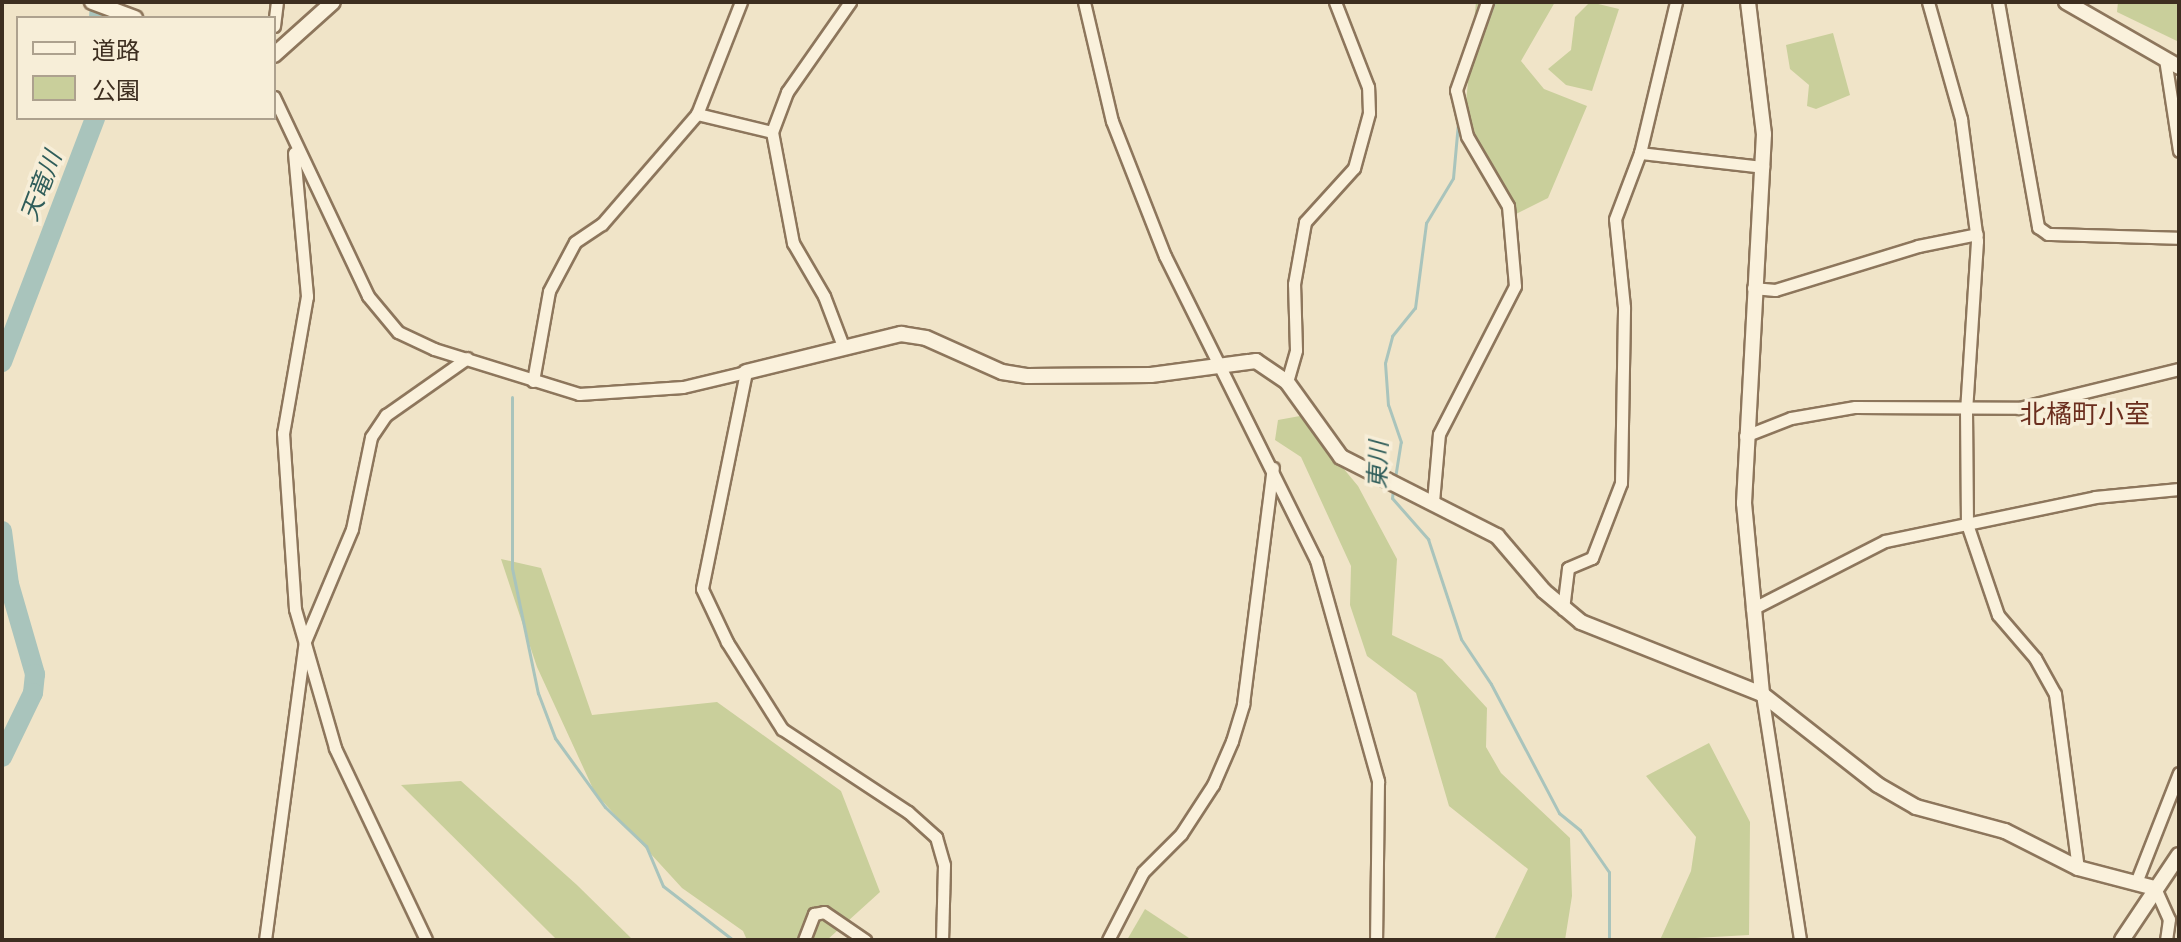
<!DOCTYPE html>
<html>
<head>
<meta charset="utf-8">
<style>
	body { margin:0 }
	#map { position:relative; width:2181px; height:942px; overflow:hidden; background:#f0e4c8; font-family:Lora,"Noto Sans JP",serif }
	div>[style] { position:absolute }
	.green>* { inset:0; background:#c9cf9b }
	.stream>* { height:3px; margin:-1.5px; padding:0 1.5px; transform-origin:1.5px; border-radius:1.5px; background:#a9c4bc }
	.river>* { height:20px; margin:-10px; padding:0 10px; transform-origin:10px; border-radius:10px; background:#a9c4bc }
	.roads { filter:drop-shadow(2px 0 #8d765c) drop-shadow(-2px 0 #8d765c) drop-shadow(0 2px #8d765c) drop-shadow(0 -2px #8d765c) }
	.minor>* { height:11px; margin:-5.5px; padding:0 5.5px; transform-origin:5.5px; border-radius:5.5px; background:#faf1dc }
	.tertiary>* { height:14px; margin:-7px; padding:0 7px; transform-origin:7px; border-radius:7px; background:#faf1dc }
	span { translate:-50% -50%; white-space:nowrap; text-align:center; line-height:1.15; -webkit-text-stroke:7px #f7eed8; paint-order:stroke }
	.water-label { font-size:24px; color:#2f5d5a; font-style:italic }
	.quarter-label { font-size:26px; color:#6b2e1e }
	.frame { position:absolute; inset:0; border:4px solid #3d2e20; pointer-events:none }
	.legend { position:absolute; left:16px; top:16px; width:260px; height:104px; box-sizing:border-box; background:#f7eed8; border:2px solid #ada18e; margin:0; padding:10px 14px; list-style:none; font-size:24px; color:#3d2e20 }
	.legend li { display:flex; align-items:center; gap:16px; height:40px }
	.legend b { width:40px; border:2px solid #ada18e }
</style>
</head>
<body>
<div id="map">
	<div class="green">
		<div style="clip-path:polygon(1476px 2px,1555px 2px,1521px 61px,1544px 89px,1587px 106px,1548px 198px,1516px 214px,1472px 157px,1466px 102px)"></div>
		<div style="clip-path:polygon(1590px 2px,1619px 9px,1592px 91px,1566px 85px,1548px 69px,1571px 50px,1575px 17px)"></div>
		<div style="clip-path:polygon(2118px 2px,2179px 2px,2179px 42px,2117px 12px)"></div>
		<div style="clip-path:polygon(1833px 33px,1850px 95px,1816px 109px,1807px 106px,1809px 85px,1790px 69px,1786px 45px)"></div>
		<div style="clip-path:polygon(1300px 416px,1358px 486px,1397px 559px,1392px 635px,1442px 659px,1487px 708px,1486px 747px,1501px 773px,1570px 838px,1572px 896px,1565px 940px,1494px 940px,1528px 869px,1449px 806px,1416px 693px,1367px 656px,1350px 605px,1351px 566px,1301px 457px,1275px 440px,1278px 420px)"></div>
		<div style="clip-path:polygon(501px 559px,541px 568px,592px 715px,717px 702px,841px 791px,880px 892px,827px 940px,747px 940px,743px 931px,682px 888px,595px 793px,537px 667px)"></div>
		<div style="clip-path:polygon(1709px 743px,1750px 822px,1749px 935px,1660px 940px,1691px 871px,1696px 837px,1646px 776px)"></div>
		<div style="clip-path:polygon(461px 781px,577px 885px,633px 940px,557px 940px,401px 785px)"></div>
		<div style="clip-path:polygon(1145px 909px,1192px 940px,1127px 940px)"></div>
	</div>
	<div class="stream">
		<div style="left:1463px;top:85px;width:89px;rotate:-69.5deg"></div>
		<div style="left:512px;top:397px;width:171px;rotate:90deg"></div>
		<div style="left:512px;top:568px;width:128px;rotate:78.3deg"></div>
		<div style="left:538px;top:693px;width:48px;rotate:69.3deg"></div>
		<div style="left:555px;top:738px;width:85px;rotate:54.1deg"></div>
		<div style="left:605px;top:807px;width:57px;rotate:43.6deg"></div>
		<div style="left:646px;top:846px;width:43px;rotate:67deg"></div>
		<div style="left:663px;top:886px;width:88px;rotate:37.6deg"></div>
		<div style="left:1395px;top:478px;width:36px;rotate:-81deg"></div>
		<div style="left:1401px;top:442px;width:39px;rotate:-109deg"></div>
		<div style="left:1388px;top:405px;width:42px;rotate:-94.1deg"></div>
		<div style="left:1385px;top:363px;width:28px;rotate:-75deg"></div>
		<div style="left:1392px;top:336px;width:36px;rotate:-51deg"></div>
		<div style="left:1415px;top:308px;width:86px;rotate:-82.6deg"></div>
		<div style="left:1426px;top:223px;width:52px;rotate:-59deg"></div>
		<div style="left:1453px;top:178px;width:55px;rotate:-84.8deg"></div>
		<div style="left:1393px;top:489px;width:9px;rotate:96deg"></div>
		<div style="left:1392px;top:498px;width:55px;rotate:48.7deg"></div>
		<div style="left:1428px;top:539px;width:105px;rotate:71.7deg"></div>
		<div style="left:1461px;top:639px;width:54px;rotate:56.3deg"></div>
		<div style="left:1491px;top:684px;width:146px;rotate:62.2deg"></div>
		<div style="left:1559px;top:813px;width:27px;rotate:39deg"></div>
		<div style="left:1580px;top:830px;width:51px;rotate:55.4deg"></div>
		<div style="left:1609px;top:872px;width:68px;rotate:90deg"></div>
	</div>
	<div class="river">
		<div style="left:99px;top:18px;width:16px;rotate:-86deg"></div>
		<div style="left:2px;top:362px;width:261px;rotate:-69.1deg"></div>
		<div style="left:2px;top:531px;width:53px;rotate:82.5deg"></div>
		<div style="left:9px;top:584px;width:94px;rotate:73.9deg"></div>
		<div style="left:35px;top:674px;width:19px;rotate:96deg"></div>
		<div style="left:33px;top:693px;width:71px;rotate:115.8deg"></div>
	</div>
	<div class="roads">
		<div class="minor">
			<div style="left:1084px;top:2px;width:122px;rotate:76.8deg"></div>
			<div style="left:1112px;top:121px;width:145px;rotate:68.6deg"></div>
			<div style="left:1165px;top:256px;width:339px;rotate:63.6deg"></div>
			<div style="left:1316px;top:560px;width:230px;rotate:74.3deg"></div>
			<div style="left:1378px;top:781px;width:159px;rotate:90.7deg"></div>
			<div style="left:1928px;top:2px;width:122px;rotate:74.2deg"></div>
			<div style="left:1961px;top:119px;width:123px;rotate:82.5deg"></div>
			<div style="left:1977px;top:241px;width:169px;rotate:93.7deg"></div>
			<div style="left:1966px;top:410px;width:114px;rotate:89.5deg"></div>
			<div style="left:1967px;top:524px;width:96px;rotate:71.2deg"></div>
			<div style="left:1998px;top:615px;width:57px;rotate:49.3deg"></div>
			<div style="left:2035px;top:658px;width:41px;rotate:60.9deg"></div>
			<div style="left:2055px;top:694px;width:176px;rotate:82.5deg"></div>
			<div style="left:1998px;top:2px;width:229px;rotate:79.9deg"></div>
			<div style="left:2038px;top:227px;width:12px;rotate:35deg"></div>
			<div style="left:2048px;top:234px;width:131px;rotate:1.7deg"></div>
			<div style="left:274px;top:26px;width:24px;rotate:-83deg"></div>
			<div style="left:2165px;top:59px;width:93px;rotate:81.3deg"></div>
			<div style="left:274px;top:97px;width:220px;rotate:64.7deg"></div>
			<div style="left:368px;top:296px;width:47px;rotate:50.2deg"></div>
			<div style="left:398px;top:332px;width:40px;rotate:25deg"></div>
			<div style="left:434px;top:349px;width:152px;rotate:17.2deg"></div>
			<div style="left:579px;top:394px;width:104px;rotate:-3.9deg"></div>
			<div style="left:683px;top:387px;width:65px;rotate:-13.4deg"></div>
			<div style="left:746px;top:372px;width:221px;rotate:101.5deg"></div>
			<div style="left:702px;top:589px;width:59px;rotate:64.7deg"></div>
			<div style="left:727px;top:642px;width:103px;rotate:57.7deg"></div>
			<div style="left:782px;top:729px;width:151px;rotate:33.4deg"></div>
			<div style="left:908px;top:812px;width:38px;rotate:42deg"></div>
			<div style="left:936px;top:837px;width:29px;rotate:74deg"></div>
			<div style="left:944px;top:865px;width:75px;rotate:91.5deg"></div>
			<div style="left:697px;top:114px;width:77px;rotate:13.5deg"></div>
			<div style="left:294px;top:153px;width:144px;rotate:84.8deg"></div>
			<div style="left:307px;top:296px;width:139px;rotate:99.9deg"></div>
			<div style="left:283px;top:433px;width:176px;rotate:86.1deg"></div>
			<div style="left:295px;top:609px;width:145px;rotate:73.9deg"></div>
			<div style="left:335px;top:748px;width:212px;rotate:64.6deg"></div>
			<div style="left:1640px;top:153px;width:124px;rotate:6.5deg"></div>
			<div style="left:1753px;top:288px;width:22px;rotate:5deg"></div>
			<div style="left:1775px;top:290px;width:150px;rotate:-17.1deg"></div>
			<div style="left:1918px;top:246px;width:60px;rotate:-11.5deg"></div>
			<div style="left:843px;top:346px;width:53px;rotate:-110.8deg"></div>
			<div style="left:824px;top:296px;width:61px;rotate:-120.3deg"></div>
			<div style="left:793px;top:243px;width:113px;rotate:-100.7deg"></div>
			<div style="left:772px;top:132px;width:43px;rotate:-69.4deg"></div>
			<div style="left:787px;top:92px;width:110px;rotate:-55deg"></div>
			<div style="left:533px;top:381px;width:91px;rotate:-79.9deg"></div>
			<div style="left:549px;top:291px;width:55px;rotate:-62deg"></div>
			<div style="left:575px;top:242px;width:32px;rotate:-34deg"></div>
			<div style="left:602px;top:224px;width:145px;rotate:-49.2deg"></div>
			<div style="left:697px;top:114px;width:120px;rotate:-68.6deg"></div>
			<div style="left:1287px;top:382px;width:33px;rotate:-74deg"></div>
			<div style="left:1296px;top:350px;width:66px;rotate:-91.7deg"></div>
			<div style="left:1294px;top:284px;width:63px;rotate:-79.9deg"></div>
			<div style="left:1305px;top:222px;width:73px;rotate:-47.8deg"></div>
			<div style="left:1354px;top:168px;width:57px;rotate:-74.7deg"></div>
			<div style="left:1369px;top:113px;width:26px;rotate:-92deg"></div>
			<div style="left:1368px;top:87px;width:91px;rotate:-111.2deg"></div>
			<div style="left:1745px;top:436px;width:49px;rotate:-21.4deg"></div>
			<div style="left:1791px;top:418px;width:65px;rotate:-9.8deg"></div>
			<div style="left:1855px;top:407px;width:164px;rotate:0.3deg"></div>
			<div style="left:2019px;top:408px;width:165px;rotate:-13.7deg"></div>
			<div style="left:1433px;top:502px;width:68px;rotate:-85deg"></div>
			<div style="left:1439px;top:434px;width:166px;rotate:-62.8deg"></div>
			<div style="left:1515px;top:286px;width:80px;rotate:-95deg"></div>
			<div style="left:1508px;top:206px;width:81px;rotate:-120.4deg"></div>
			<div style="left:1467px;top:136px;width:47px;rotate:-103.4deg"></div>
			<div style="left:1456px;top:90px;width:93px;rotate:-70.6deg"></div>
			<div style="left:1563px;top:609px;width:41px;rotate:-83deg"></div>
			<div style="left:1568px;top:568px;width:26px;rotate:-23deg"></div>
			<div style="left:1592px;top:558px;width:80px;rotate:-68.9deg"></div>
			<div style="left:1621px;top:483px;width:176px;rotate:-89deg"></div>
			<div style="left:1624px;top:307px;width:88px;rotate:-95.8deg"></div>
			<div style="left:1615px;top:219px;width:71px;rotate:-69.3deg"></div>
			<div style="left:1640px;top:153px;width:155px;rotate:-76.6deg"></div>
			<div style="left:1752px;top:609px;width:149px;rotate:-27.1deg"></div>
			<div style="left:1885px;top:541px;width:215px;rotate:-11.8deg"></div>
			<div style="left:2095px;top:497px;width:84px;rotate:-5.4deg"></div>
			<div style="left:1762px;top:694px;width:249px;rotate:81.2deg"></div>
			<div style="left:2137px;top:880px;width:115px;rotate:-68.6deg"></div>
			<div style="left:2155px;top:888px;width:34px;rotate:66deg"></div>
			<div style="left:2169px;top:919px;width:21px;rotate:98deg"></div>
			<div style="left:265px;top:940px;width:302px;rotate:-82.4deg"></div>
			<div style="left:305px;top:641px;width:121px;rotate:-67.2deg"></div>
			<div style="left:352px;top:529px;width:94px;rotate:-78.3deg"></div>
			<div style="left:371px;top:437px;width:27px;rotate:-56deg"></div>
			<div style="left:386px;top:415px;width:99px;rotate:-35.1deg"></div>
			<div style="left:804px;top:940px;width:28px;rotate:-69deg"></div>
			<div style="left:814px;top:914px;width:10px;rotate:-11deg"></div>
			<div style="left:824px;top:912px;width:50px;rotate:34.3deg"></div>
			<div style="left:1108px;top:940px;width:76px;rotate:-62.8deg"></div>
			<div style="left:1143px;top:872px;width:54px;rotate:-45deg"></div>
			<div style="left:1181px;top:834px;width:59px;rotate:-56.9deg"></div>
			<div style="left:1213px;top:785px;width:48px;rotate:-66.6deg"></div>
			<div style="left:1232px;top:741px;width:39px;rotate:-73deg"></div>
			<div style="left:1243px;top:704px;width:238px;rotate:-82.8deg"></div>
		</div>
		<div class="tertiary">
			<div style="left:92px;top:2px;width:46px;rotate:20.4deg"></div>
			<div style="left:1748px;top:2px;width:133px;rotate:83.1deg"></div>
			<div style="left:1764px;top:134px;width:370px;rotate:93.1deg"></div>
			<div style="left:1744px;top:503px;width:192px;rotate:84.6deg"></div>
			<div style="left:2066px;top:2px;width:130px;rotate:29.9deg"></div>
			<div style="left:274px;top:55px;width:79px;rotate:-41.9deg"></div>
			<div style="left:746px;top:372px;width:160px;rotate:-13.8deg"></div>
			<div style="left:901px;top:334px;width:25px;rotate:9deg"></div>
			<div style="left:926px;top:338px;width:83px;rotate:24.1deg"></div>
			<div style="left:1002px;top:372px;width:26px;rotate:9deg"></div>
			<div style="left:1028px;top:376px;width:123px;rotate:-0.5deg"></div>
			<div style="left:1151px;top:375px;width:106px;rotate:-7.6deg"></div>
			<div style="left:1256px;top:361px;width:37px;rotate:34deg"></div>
			<div style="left:1287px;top:382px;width:92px;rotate:54.2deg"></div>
			<div style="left:1341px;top:457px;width:175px;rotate:26.9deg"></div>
			<div style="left:1497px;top:536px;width:72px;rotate:49.5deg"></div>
			<div style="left:1544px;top:591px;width:48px;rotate:40deg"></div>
			<div style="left:1581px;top:622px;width:195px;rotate:21.7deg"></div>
			<div style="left:1762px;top:694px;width:147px;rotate:38.1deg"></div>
			<div style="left:1878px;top:785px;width:44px;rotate:30.1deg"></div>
			<div style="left:1916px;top:807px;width:92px;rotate:15.1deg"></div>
			<div style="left:2005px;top:831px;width:82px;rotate:26.9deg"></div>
			<div style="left:2078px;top:868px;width:80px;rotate:14.6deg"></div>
			<div style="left:2122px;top:940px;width:102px;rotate:-56.2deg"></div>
		</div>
	</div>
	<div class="water-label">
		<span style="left:41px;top:186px;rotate:-69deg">天竜川</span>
		<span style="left:1378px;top:465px;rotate:-88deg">東川</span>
	</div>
	<div class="quarter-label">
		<span style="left:2085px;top:414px">北橘町小室</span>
	</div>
	<div class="frame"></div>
	<ul class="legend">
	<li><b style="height:10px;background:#faf1dc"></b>道路</li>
	<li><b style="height:22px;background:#c9cf9b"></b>公園</li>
	</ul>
</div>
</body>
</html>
